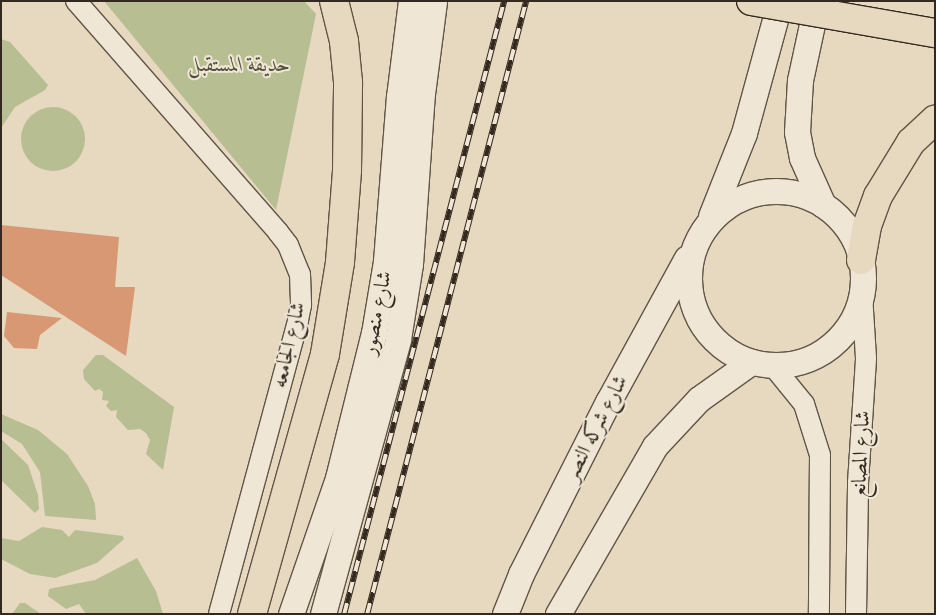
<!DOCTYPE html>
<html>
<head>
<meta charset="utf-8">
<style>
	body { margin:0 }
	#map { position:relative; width:936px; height:615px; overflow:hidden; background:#e7d8c0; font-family:"IM FELL DW Pica",Amiri,serif }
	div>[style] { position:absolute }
	.green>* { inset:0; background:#b6be92 }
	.round { border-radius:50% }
	.building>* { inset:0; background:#d79873 }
	.roads { filter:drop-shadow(1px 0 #605546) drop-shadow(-1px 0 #605546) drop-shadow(0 1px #605546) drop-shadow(0 -1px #605546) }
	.minor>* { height:20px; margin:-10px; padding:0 10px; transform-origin:10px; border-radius:10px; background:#efe6d6 }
	.tertiary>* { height:25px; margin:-12.5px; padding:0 12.5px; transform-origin:12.5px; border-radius:12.5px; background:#efe6d6 }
	.tertiary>.ring { margin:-12.5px; padding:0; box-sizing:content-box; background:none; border:25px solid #efe6d6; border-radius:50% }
	.motorway>* { height:28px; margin:-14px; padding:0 14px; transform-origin:14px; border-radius:14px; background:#e7d8c0 }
	.rail>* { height:5.5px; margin-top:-2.75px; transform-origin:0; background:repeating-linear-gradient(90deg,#efe6d6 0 11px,#33291e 0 22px); box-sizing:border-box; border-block:1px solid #33291e }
	.bridges { filter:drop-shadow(1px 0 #33291e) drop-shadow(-1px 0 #33291e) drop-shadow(0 1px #33291e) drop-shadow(0 -1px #33291e) }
	.motorway-bridge>* { height:28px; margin:-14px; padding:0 14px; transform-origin:14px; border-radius:14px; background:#e7d8c0 }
	span { translate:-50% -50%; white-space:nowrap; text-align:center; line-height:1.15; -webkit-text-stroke:4px #efe6d6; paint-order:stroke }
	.park-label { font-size:21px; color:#544e3b; font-style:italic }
	.street-label { font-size:21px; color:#33291e }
	.frame { position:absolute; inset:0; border:2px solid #33291e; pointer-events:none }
</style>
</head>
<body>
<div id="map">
	<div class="green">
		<div style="clip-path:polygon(104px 1px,304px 1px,316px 14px,276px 210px)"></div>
		<div style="clip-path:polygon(1px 39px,10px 42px,48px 85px,45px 90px,15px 107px,1px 128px)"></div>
		<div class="round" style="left:21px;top:107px;width:64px;height:64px"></div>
		<div style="clip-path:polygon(96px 355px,103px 355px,174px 407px,163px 470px,146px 454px,150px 440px,146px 433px,140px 429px,128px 430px,116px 417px,117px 410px,111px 411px,106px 406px,109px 401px,102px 400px,103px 392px,99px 389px,95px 391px,84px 379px,83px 370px)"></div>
		<div style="clip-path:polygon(1px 414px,38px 430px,67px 454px,88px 486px,95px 504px,96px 520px,45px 516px,40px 472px,22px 444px,1px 431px)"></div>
		<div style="clip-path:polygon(1px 439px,28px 465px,38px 495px,39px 509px,35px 513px,1px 480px)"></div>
		<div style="clip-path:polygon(42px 527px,62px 530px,69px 537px,75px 530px,123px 536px,124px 539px,97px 563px,55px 578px,30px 574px,1px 559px,1px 538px,19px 541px)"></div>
		<div style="clip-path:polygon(137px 558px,156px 591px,163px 614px,86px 614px,79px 604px,66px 609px,48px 596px,49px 589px,95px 580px)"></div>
		<div style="clip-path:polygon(20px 603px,25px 603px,41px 614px,12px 614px)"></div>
	</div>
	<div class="building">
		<div style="clip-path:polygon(1px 225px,119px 237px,115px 287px,135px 287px,126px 356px,1px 275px)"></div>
		<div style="clip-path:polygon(7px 312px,62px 318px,40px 335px,37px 349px,14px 348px,4px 336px)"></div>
	</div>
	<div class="roads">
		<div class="minor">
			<div style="left:76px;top:1px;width:307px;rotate:48.8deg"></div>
			<div style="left:278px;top:232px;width:16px;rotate:52deg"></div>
			<div style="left:288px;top:245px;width:31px;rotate:68deg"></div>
			<div style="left:300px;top:274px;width:31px;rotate:88deg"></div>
			<div style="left:301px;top:305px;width:16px;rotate:101deg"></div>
			<div style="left:298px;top:321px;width:303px;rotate:105.1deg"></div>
			<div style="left:773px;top:366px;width:49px;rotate:50.8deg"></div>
			<div style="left:804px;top:404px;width:53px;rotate:72.6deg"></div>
			<div style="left:820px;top:455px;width:159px;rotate:90.4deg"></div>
			<div style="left:856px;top:614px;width:131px;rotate:-89.1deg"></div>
			<div style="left:858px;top:483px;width:125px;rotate:-86.3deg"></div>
			<div style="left:866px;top:358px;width:64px;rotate:-93.6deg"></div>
		</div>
		<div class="tertiary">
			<div style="left:817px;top:1px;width:81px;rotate:102.1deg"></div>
			<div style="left:800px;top:80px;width:52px;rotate:93.3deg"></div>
			<div style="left:797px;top:132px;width:26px;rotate:79deg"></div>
			<div style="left:802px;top:158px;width:51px;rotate:65.9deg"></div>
			<div class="ring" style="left:689px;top:191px;width:149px;height:149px"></div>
			<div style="left:711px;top:216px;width:89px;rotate:-68.3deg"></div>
			<div style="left:744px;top:133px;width:137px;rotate:-74.7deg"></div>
			<div style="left:291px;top:614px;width:144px;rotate:-70.9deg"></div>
			<div style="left:338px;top:478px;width:149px;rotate:-76.1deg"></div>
			<div style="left:374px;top:333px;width:73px;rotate:-80.5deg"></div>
			<div style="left:386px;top:261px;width:165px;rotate:-85.5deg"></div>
			<div style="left:399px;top:97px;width:97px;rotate:-82.9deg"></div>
			<div style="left:323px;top:614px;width:285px;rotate:-74.7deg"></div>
			<div style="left:398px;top:339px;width:76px;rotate:-80.9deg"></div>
			<div style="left:410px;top:264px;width:170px;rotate:-86deg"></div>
			<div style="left:422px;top:94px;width:94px;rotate:-82.6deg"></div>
			<div style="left:505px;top:614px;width:43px;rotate:-68.2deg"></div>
			<div style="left:521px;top:574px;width:193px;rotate:-63.2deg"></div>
			<div style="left:608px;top:402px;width:164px;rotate:-61.3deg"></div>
			<div style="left:558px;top:614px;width:194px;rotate:-60deg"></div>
			<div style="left:655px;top:446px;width:64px;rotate:-46.9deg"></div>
			<div style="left:699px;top:399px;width:64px;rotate:-35.4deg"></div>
		</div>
		<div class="motorway">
			<div style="left:861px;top:260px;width:35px;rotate:-80deg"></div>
			<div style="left:867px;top:226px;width:32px;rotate:-70deg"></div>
			<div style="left:878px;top:196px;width:63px;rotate:-58.6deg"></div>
			<div style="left:911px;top:142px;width:33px;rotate:-43deg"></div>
			<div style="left:252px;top:614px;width:270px;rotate:-74.3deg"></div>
			<div style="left:325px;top:354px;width:93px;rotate:-80.7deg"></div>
			<div style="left:340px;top:262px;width:92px;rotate:-85.6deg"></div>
			<div style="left:347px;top:170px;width:88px;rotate:-89.3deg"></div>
			<div style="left:348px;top:82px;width:41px;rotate:-95.6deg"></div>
			<div style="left:344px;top:41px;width:41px;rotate:-104deg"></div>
		</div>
	</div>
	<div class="rail">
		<div style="left:344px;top:614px;width:634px;rotate:-75.37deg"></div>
		<div style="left:367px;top:614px;width:633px;rotate:-75.46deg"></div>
	</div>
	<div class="bridges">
		<div class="motorway-bridge">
			<div style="left:751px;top:1px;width:187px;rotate:9.9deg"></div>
		</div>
	</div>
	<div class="park-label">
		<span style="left:239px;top:65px">حديقة المستقبل</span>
	</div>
	<div class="street-label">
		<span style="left:377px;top:313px;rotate:-79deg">شارع منصور</span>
		<span style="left:289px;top:345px;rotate:-77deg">شارع الجامعه</span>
		<span style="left:596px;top:428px;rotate:-63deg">شارع شركه النصر</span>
		<span style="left:861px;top:454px;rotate:-87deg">شارع المصانع</span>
	</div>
	<div class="frame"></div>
</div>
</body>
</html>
